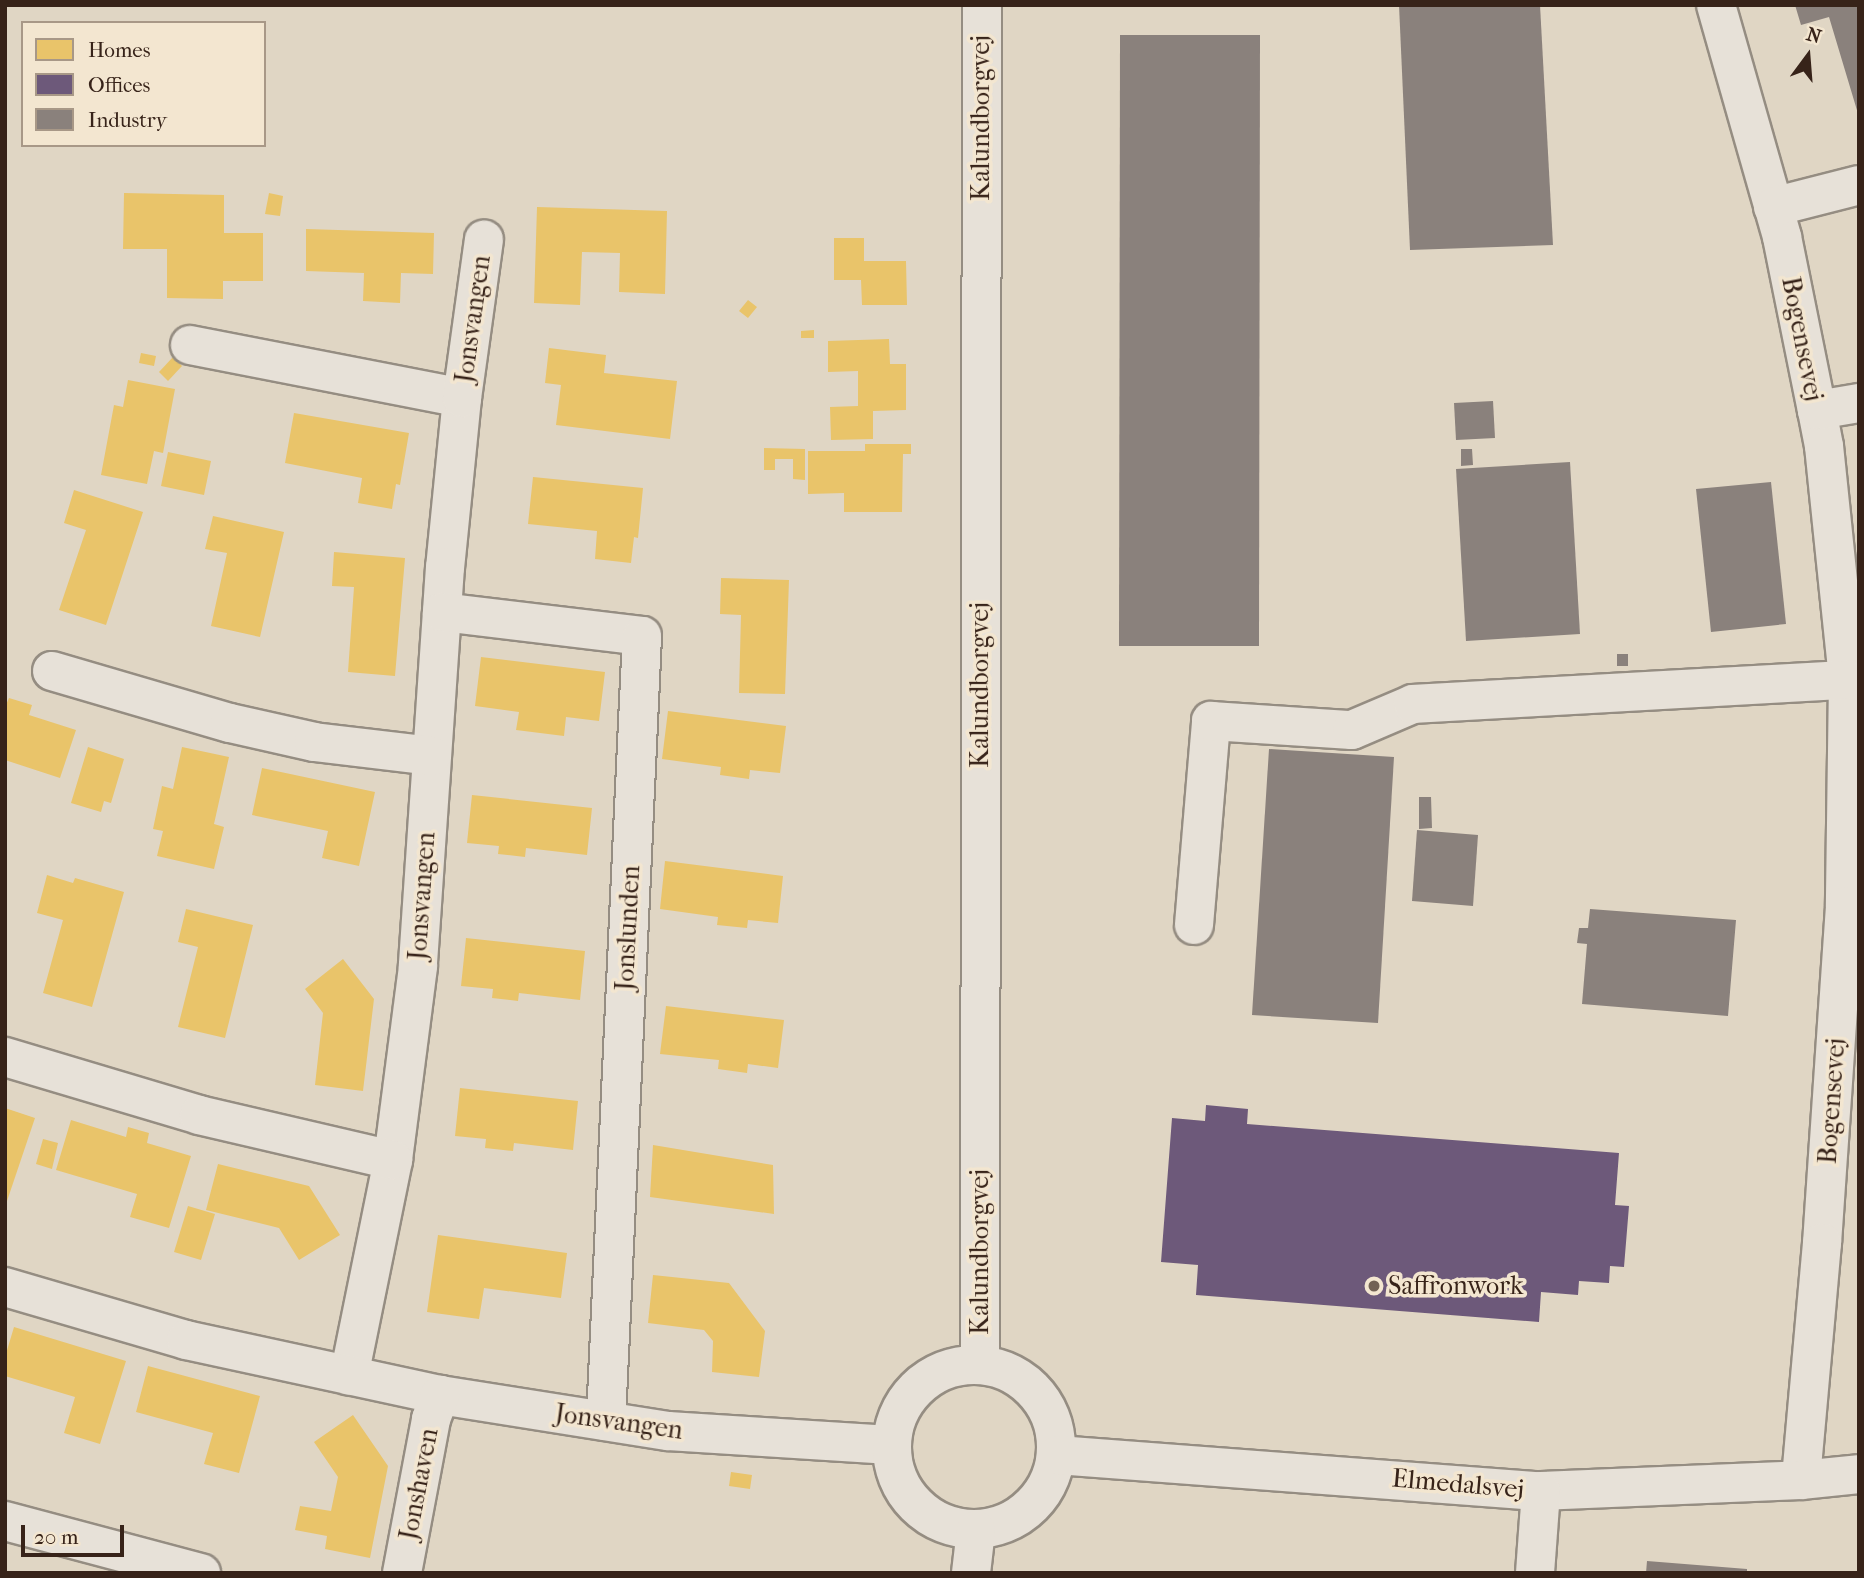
<!DOCTYPE html>
<html>
<head>
<meta charset="utf-8">
<style>
	body { margin:0 }
	#map { position:relative; width:1864px; height:1578px; overflow:hidden; background:#e0d6c4; font-family:"IM FELL French Canon",serif }
	div>[style] { position:absolute }
	.homes>* { inset:0; background:#e9c46a }
	.offices>* { inset:0; background:#6d597a }
	.industry>* { inset:0; background:#8a817c }
	.roads { filter:drop-shadow(2px 0 #958d82) drop-shadow(-2px 0 #958d82) drop-shadow(0 2px #958d82) drop-shadow(0 -2px #958d82) }
	.minor>* { height:38px; margin:-19px; padding:0 19px; transform-origin:19px; border-radius:19px; background:#e7e1d8 }
	.minor>.ring { margin:-19px; padding:0; box-sizing:content-box; background:none; border:38px solid #e7e1d8; border-radius:50% }
	.dots>* { width:19px; height:19px; translate:-50% -50%; box-sizing:border-box; border:4px solid #f3e6d0; border-radius:50% }
	span { translate:-50% -50%; white-space:nowrap; text-align:center; line-height:1.15; -webkit-text-stroke:7px #f3e6d0; paint-order:stroke }
	.street-label { font-size:26px; color:#372319 }
	.poi-label { font-size:26px; color:#372319 }
	.left { translate:0 -50%; text-align:left }
	.frame { position:absolute; inset:0; border:7px solid #372319; pointer-events:none }
	.legend { position:absolute; left:21px; top:21px; width:245px; height:126px; box-sizing:border-box; background:#f3e6d0; border:2px solid #a89887; margin:0; padding:9px 12px; list-style:none; font-size:21px; color:#372319 }
	.legend li { display:flex; align-items:center; gap:14px; height:35px }
	.legend b { width:35px; border:2px solid #a89887 }
	.north { position:absolute; left:1773px; top:21px; width:70px; height:70px; -webkit-text-stroke:5px #f3e6d0; paint-order:stroke; rotate:16deg; font-size:19px; font-weight:700; line-height:28px; text-align:center; color:#372319 }
	.north::after { content:''; display:block; margin:auto; width:24px; height:32px; background:#372319; clip-path:polygon(50% 0,100% 100%,50% 72%,0 100%) }
	.scale { position:absolute; left:21px; top:1525px; width:103px; height:32px; box-sizing:border-box; border:4px solid #372319; border-top:0; padding-left:9px; font-size:21px; line-height:24px; white-space:nowrap; color:#372319; -webkit-text-stroke:5px #f3e6d0; paint-order:stroke }
</style>
</head>
<body>
<div id="map">
	<div class="homes">
		<div style="clip-path:polygon(124px 193px,224px 195px,224px 233px,263px 233px,263px 281px,223px 281px,223px 299px,167px 298px,167px 249px,123px 249px)"></div>
		<div style="clip-path:polygon(269px 193px,283px 196px,280px 216px,265px 214px)"></div>
		<div style="clip-path:polygon(537px 207px,667px 211px,665px 294px,619px 292px,620px 253px,582px 252px,580px 305px,534px 303px)"></div>
		<div style="clip-path:polygon(306px 229px,434px 233px,433px 274px,401px 273px,400px 303px,363px 301px,364px 273px,306px 271px)"></div>
		<div style="clip-path:polygon(834px 238px,864px 238px,864px 261px,906px 261px,907px 305px,862px 305px,861px 280px,834px 280px)"></div>
		<div style="clip-path:polygon(748px 300px,757px 307px,748px 318px,739px 311px)"></div>
		<div style="clip-path:polygon(814px 330px,814px 338px,801px 338px,801px 331px)"></div>
		<div style="clip-path:polygon(889px 339px,890px 364px,906px 364px,906px 410px,873px 411px,873px 439px,831px 440px,830px 407px,858px 406px,858px 371px,828px 372px,828px 341px)"></div>
		<div style="clip-path:polygon(549px 348px,606px 355px,604px 373px,677px 381px,670px 439px,556px 425px,561px 385px,545px 383px)"></div>
		<div style="clip-path:polygon(141px 353px,156px 356px,154px 366px,139px 363px)"></div>
		<div style="clip-path:polygon(173px 357px,182px 366px,168px 381px,159px 372px)"></div>
		<div style="clip-path:polygon(128px 380px,175px 389px,163px 453px,154px 451px,147px 484px,101px 475px,114px 405px,123px 407px)"></div>
		<div style="clip-path:polygon(294px 413px,409px 433px,400px 485px,396px 484px,392px 509px,358px 503px,362px 478px,285px 463px)"></div>
		<div style="clip-path:polygon(865px 444px,911px 444px,911px 454px,903px 454px,902px 512px,844px 512px,844px 493px,808px 494px,808px 451px,865px 451px)"></div>
		<div style="clip-path:polygon(764px 448px,805px 449px,805px 480px,793px 479px,793px 459px,775px 459px,775px 470px,764px 470px)"></div>
		<div style="clip-path:polygon(168px 452px,211px 461px,204px 495px,161px 486px)"></div>
		<div style="clip-path:polygon(533px 477px,643px 488px,638px 538px,634px 537px,631px 563px,595px 559px,597px 531px,528px 524px)"></div>
		<div style="clip-path:polygon(74px 490px,143px 512px,106px 625px,59px 610px,86px 530px,64px 523px)"></div>
		<div style="clip-path:polygon(213px 516px,284px 532px,260px 637px,211px 626px,227px 553px,205px 549px)"></div>
		<div style="clip-path:polygon(334px 552px,405px 558px,395px 676px,348px 672px,354px 587px,332px 586px)"></div>
		<div style="clip-path:polygon(721px 578px,789px 580px,785px 694px,739px 693px,741px 615px,720px 614px)"></div>
		<div style="clip-path:polygon(481px 657px,605px 672px,599px 721px,566px 717px,564px 736px,516px 730px,519px 712px,475px 706px)"></div>
		<div style="clip-path:polygon(9px 698px,32px 705px,29px 715px,76px 730px,60px 778px,5px 760px,5px 707px)"></div>
		<div style="clip-path:polygon(668px 711px,786px 726px,780px 773px,750px 770px,749px 779px,720px 775px,721px 767px,662px 759px)"></div>
		<div style="clip-path:polygon(88px 747px,124px 759px,111px 803px,104px 801px,101px 812px,71px 803px)"></div>
		<div style="clip-path:polygon(182px 747px,229px 757px,214px 824px,224px 827px,214px 869px,157px 856px,163px 831px,153px 829px,162px 786px,173px 789px)"></div>
		<div style="clip-path:polygon(262px 768px,375px 792px,359px 866px,322px 858px,328px 831px,252px 815px)"></div>
		<div style="clip-path:polygon(472px 795px,592px 808px,587px 855px,526px 848px,525px 857px,498px 854px,499px 846px,467px 843px)"></div>
		<div style="clip-path:polygon(665px 861px,783px 876px,778px 923px,748px 920px,747px 928px,717px 925px,718px 917px,660px 909px)"></div>
		<div style="clip-path:polygon(47px 875px,73px 883px,75px 878px,124px 892px,92px 1007px,43px 993px,63px 920px,37px 913px)"></div>
		<div style="clip-path:polygon(186px 909px,253px 925px,225px 1038px,178px 1027px,198px 947px,178px 942px)"></div>
		<div style="clip-path:polygon(466px 938px,585px 951px,580px 1000px,519px 993px,518px 1001px,492px 998px,493px 989px,461px 986px)"></div>
		<div style="clip-path:polygon(343px 959px,374px 999px,363px 1091px,315px 1085px,323px 1013px,305px 989px)"></div>
		<div style="clip-path:polygon(666px 1006px,784px 1020px,778px 1068px,748px 1064px,747px 1073px,718px 1069px,719px 1060px,660px 1054px)"></div>
		<div style="clip-path:polygon(460px 1088px,578px 1101px,573px 1150px,514px 1143px,513px 1151px,485px 1148px,486px 1139px,455px 1136px)"></div>
		<div style="clip-path:polygon(5px 1108px,35px 1118px,6px 1204px,5px 1204px)"></div>
		<div style="clip-path:polygon(71px 1120px,126px 1137px,128px 1127px,149px 1133px,147px 1143px,191px 1156px,169px 1228px,130px 1217px,137px 1194px,56px 1170px)"></div>
		<div style="clip-path:polygon(43px 1139px,58px 1143px,52px 1169px,36px 1164px)"></div>
		<div style="clip-path:polygon(653px 1145px,773px 1165px,774px 1214px,650px 1197px)"></div>
		<div style="clip-path:polygon(218px 1164px,309px 1186px,340px 1235px,299px 1260px,279px 1228px,206px 1210px)"></div>
		<div style="clip-path:polygon(188px 1206px,215px 1214px,201px 1260px,174px 1252px)"></div>
		<div style="clip-path:polygon(438px 1235px,567px 1253px,561px 1298px,484px 1288px,479px 1319px,427px 1312px)"></div>
		<div style="clip-path:polygon(653px 1275px,729px 1283px,765px 1331px,759px 1377px,712px 1372px,713px 1341px,704px 1330px,648px 1323px)"></div>
		<div style="clip-path:polygon(14px 1327px,126px 1361px,100px 1444px,64px 1433px,75px 1397px,5px 1376px,5px 1357px)"></div>
		<div style="clip-path:polygon(148px 1366px,260px 1396px,239px 1473px,204px 1464px,213px 1433px,136px 1412px)"></div>
		<div style="clip-path:polygon(353px 1415px,388px 1466px,370px 1558px,325px 1549px,327px 1536px,295px 1530px,300px 1506px,331px 1511px,338px 1477px,314px 1442px)"></div>
		<div style="clip-path:polygon(731px 1472px,752px 1475px,750px 1489px,729px 1486px)"></div>
	</div>
	<div class="offices">
		<div style="clip-path:polygon(1206px 1105px,1248px 1109px,1247px 1124px,1619px 1153px,1615px 1205px,1629px 1206px,1624px 1267px,1610px 1266px,1609px 1283px,1579px 1281px,1578px 1295px,1541px 1292px,1539px 1322px,1196px 1295px,1198px 1265px,1161px 1262px,1172px 1118px,1205px 1121px)"></div>
	</div>
	<div class="industry">
		<div style="clip-path:polygon(1399px 5px,1540px 5px,1553px 245px,1410px 250px)"></div>
		<div style="clip-path:polygon(1795px 5px,1859px 5px,1859px 117px,1829px 17px,1801px 25px)"></div>
		<div style="clip-path:polygon(1120px 35px,1260px 35px,1259px 646px,1119px 646px)"></div>
		<div style="clip-path:polygon(1493px 401px,1495px 438px,1456px 440px,1454px 403px)"></div>
		<div style="clip-path:polygon(1461px 449px,1472px 449px,1473px 465px,1461px 466px)"></div>
		<div style="clip-path:polygon(1570px 462px,1580px 634px,1466px 641px,1456px 469px)"></div>
		<div style="clip-path:polygon(1771px 482px,1786px 624px,1711px 632px,1696px 489px)"></div>
		<div style="clip-path:polygon(1617px 654px,1628px 654px,1628px 666px,1617px 666px)"></div>
		<div style="clip-path:polygon(1269px 749px,1394px 757px,1378px 1023px,1252px 1015px)"></div>
		<div style="clip-path:polygon(1419px 797px,1431px 797px,1432px 828px,1419px 829px)"></div>
		<div style="clip-path:polygon(1417px 830px,1478px 835px,1473px 906px,1412px 901px)"></div>
		<div style="clip-path:polygon(1590px 909px,1736px 920px,1728px 1016px,1582px 1004px,1587px 944px,1577px 943px,1579px 928px,1588px 928px)"></div>
		<div style="clip-path:polygon(1647px 1561px,1747px 1569px,1747px 1573px,1646px 1573px)"></div>
	</div>
	<div class="roads">
		<div class="minor">
			<div style="left:1716px;top:5px;width:241px;rotate:74.1deg"></div>
			<div style="left:1782px;top:237px;width:177px;rotate:78.6deg"></div>
			<div style="left:1817px;top:410px;width:37px;rotate:79deg"></div>
			<div style="left:1824px;top:446px;width:235px;rotate:84.1deg"></div>
			<div style="left:1848px;top:680px;width:226px;rotate:90.8deg"></div>
			<div style="left:1845px;top:906px;width:338px;rotate:93.9deg"></div>
			<div style="left:1822px;top:1243px;width:238px;rotate:95.1deg"></div>
			<div style="left:1773px;top:207px;width:89px;rotate:-14.3deg"></div>
			<div style="left:190px;top:345px;width:277px;rotate:11deg"></div>
			<div style="left:462px;top:398px;width:170px;rotate:95.7deg"></div>
			<div style="left:445px;top:567px;width:401px;rotate:93.9deg"></div>
			<div style="left:418px;top:967px;width:195px;rotate:97.4deg"></div>
			<div style="left:393px;top:1160px;width:220px;rotate:101.5deg"></div>
			<div style="left:462px;top:398px;width:160px;rotate:-82.1deg"></div>
			<div style="left:1817px;top:410px;width:43px;rotate:-9.5deg"></div>
			<div style="left:442px;top:612px;width:201px;rotate:6.8deg"></div>
			<div style="left:642px;top:636px;width:786px;rotate:92.63deg"></div>
			<div style="left:52px;top:671px;width:185px;rotate:16.3deg"></div>
			<div style="left:230px;top:723px;width:86px;rotate:12.7deg"></div>
			<div style="left:314px;top:742px;width:118px;rotate:6.8deg"></div>
			<div style="left:1194px;top:925px;width:205px;rotate:-85.2deg"></div>
			<div style="left:1211px;top:721px;width:141px;rotate:3.7deg"></div>
			<div style="left:1352px;top:730px;width:66px;rotate:-23.1deg"></div>
			<div style="left:1413px;top:704px;width:436px;rotate:-3.2deg"></div>
			<div style="left:5px;top:1057px;width:202px;rotate:16.6deg"></div>
			<div style="left:199px;top:1115px;width:199px;rotate:13.1deg"></div>
			<div style="left:5px;top:1287px;width:189px;rotate:16.3deg"></div>
			<div style="left:186px;top:1340px;width:260px;rotate:12.2deg"></div>
			<div style="left:440px;top:1395px;width:231px;rotate:9deg"></div>
			<div style="left:668px;top:1431px;width:223px;rotate:3.6deg"></div>
			<div style="left:980px;top:1365px;width:1360px;rotate:-89.92deg"></div>
			<div class="ring" style="left:892px;top:1365px;width:126px;height:126px"></div>
			<div style="left:1057px;top:1455px;width:485px;rotate:4.3deg"></div>
			<div style="left:1541px;top:1491px;width:260px;rotate:-2.4deg"></div>
			<div style="left:1801px;top:1480px;width:58px;rotate:-5.9deg"></div>
			<div style="left:5px;top:1521px;width:203px;rotate:14.9deg"></div>
			<div style="left:402px;top:1573px;width:157px;rotate:-79.3deg"></div>
			<div style="left:431px;top:1419px;width:26px;rotate:-69deg"></div>
			<div style="left:971px;top:1573px;width:43px;rotate:-83.4deg"></div>
			<div style="left:1535px;top:1573px;width:82px;rotate:-85.8deg"></div>
		</div>
	</div>
	<div class="dots">
		<div style="left:1374px;top:1286px;background:#726255"></div>
	</div>
	<div class="street-label">
		<span style="left:981px;top:118px;rotate:-90deg">Kalundborgvej</span>
		<span style="left:473px;top:319px;rotate:-82deg">Jonsvangen</span>
		<span style="left:1802px;top:339px;rotate:79deg">Bogensevej</span>
		<span style="left:980px;top:685px;rotate:-90deg">Kalundborgvej</span>
		<span style="left:422px;top:896px;rotate:-86deg">Jonsvangen</span>
		<span style="left:628px;top:928px;rotate:-87deg">Jonslunden</span>
		<span style="left:1832px;top:1101px;rotate:-86deg">Bogensevej</span>
		<span style="left:980px;top:1252px;rotate:-90deg">Kalundborgvej</span>
		<span style="left:619px;top:1422px;rotate:8deg">Jonsvangen</span>
		<span style="left:419px;top:1484px;rotate:-79deg">Jonshaven</span>
		<span style="left:1458px;top:1484px;rotate:5deg">Elmedalsvej</span>
	</div>
	<div class="poi-label">
		<span class="left" style="left:1388px;top:1286px">Saffronwork</span>
	</div>
	<div class="frame"></div>
	<ul class="legend">
	<li><b style="height:19px;background:#e9c46a"></b>Homes</li>
	<li><b style="height:19px;background:#6d597a"></b>Offices</li>
	<li><b style="height:19px;background:#8a817c"></b>Industry</li>
	</ul>
	<div class="north">N</div>
	<div class="scale">20 m</div>
</div>
</body>
</html>
